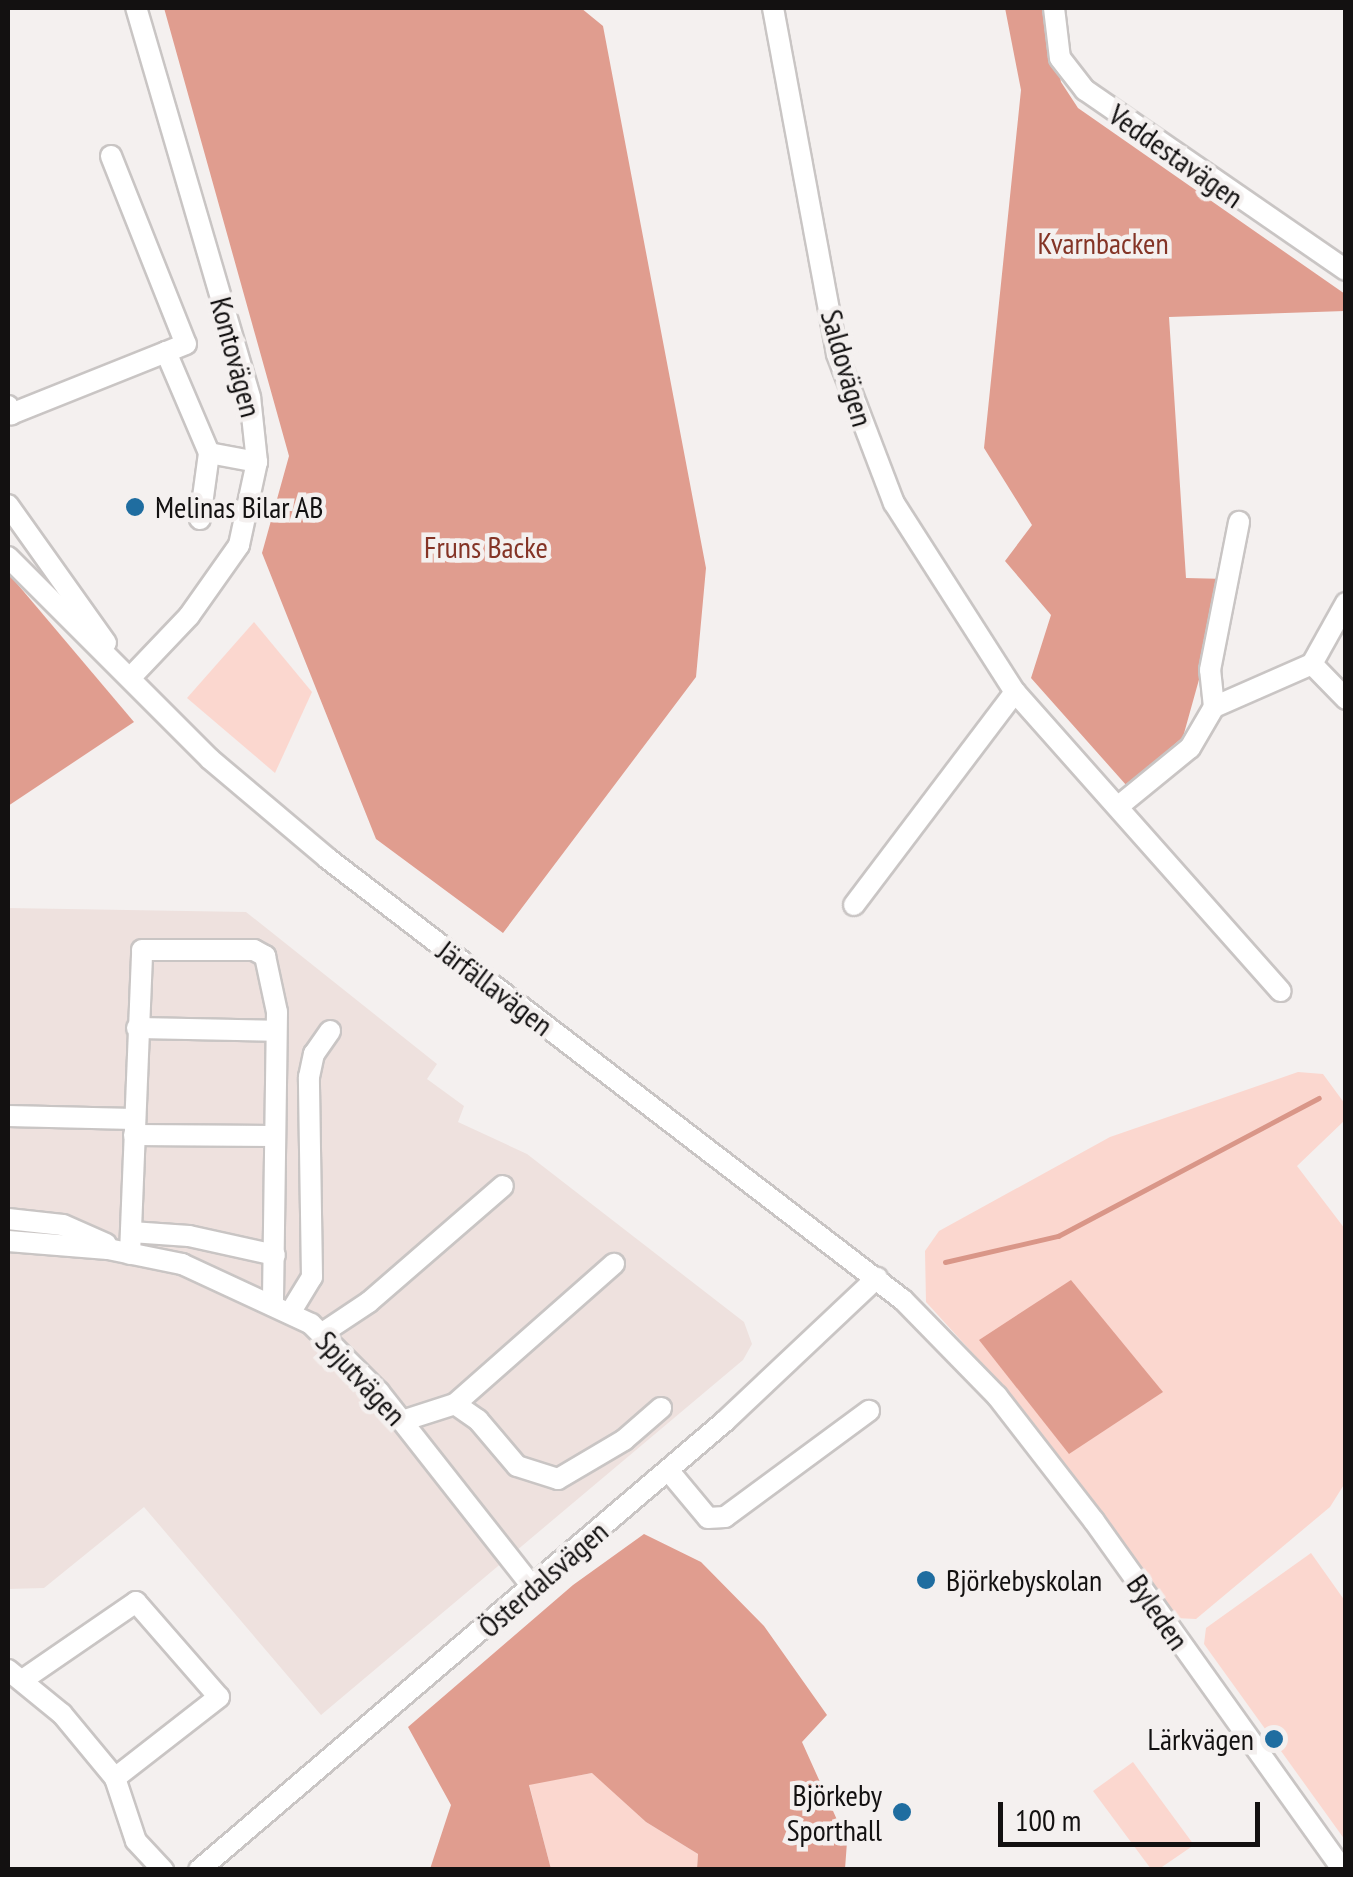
<!DOCTYPE html>
<html>
<head>
<meta charset="utf-8">
<style>
	body { margin:0 }
	#map { position:relative; width:1353px; height:1877px; overflow:hidden; background:#f4f0ef; font-family:"PT Sans Narrow",sans-serif }
	div>[style] { position:absolute }
	.built>* { inset:0; background:#eee1de }
	.green>* { inset:0; background:#fbd7cf }
	.forest>* { inset:0; background:#e09d8f }
	.stream>* { height:5px; margin:-2.5px; padding:0 2.5px; transform-origin:2.5px; border-radius:2.5px; background:#d99688 }
	.roads { filter:drop-shadow(2px 0 #c9c5c4) drop-shadow(-2px 0 #c9c5c4) drop-shadow(0 2px #c9c5c4) drop-shadow(0 -2px #c9c5c4) }
	.minor>* { height:20px; margin:-10px; padding:0 10px; transform-origin:10px; border-radius:10px; background:#fff }
	.dots>* { width:28px; height:28px; translate:-50% -50%; box-sizing:border-box; border:5px solid #f4f0ef; border-radius:50% }
	span { translate:-50% -50%; white-space:nowrap; text-align:center; line-height:1.15; -webkit-text-stroke:9px #f4f0ef; paint-order:stroke }
	.street-label { font-size:30px; color:#131111 }
	.park-label { font-size:30px; color:#843426 }
	.poi-label { font-size:30px; color:#131111 }
	.left { translate:0 -50%; text-align:left }
	.right { translate:-100% -50%; text-align:right }
	.frame { position:absolute; inset:0; border:10px solid #131111; pointer-events:none }
	.scale { position:absolute; left:998px; top:1802px; width:262px; height:45px; box-sizing:border-box; border:5px solid #131111; border-top:0; padding-left:12px; font-size:30px; line-height:35px; white-space:nowrap; color:#131111; -webkit-text-stroke:8px #f4f0ef; paint-order:stroke }
</style>
</head>
<body>
<div id="map">
	<div class="built">
		<div style="clip-path:polygon(8px 908px,246px 912px,437px 1064px,427px 1079px,464px 1106px,458px 1122px,527px 1154px,744px 1322px,752px 1344px,743px 1360px,321px 1715px,144px 1507px,44px 1588px,8px 1589px)"></div>
	</div>
	<div class="green">
		<div style="clip-path:polygon(254px 622px,312px 692px,275px 773px,187px 698px)"></div>
		<div style="clip-path:polygon(1298px 1072px,1323px 1074px,1345px 1104px,1345px 1120px,1297px 1166px,1345px 1229px,1345px 1483px,1330px 1507px,1196px 1619px,1175px 1618px,1019px 1404px,926px 1302px,925px 1251px,939px 1231px,1110px 1137px)"></div>
		<div style="clip-path:polygon(1311px 1553px,1345px 1601px,1345px 1840px,1204px 1644px,1206px 1628px)"></div>
		<div style="clip-path:polygon(1133px 1762px,1194px 1845px,1159px 1869px,1151px 1869px,1093px 1791px)"></div>
		<div style="clip-path:polygon(593px 1773px,646px 1822px,698px 1854px,697px 1869px,551px 1869px,529px 1784px)"></div>
	</div>
	<div class="forest">
		<div style="clip-path:polygon(164px 8px,581px 8px,603px 26px,706px 568px,696px 677px,503px 933px,376px 839px,262px 553px,289px 456px)"></div>
		<div style="clip-path:polygon(1005px 8px,1046px 8px,1061px 82px,1078px 108px,1345px 294px,1345px 311px,1169px 317px,1186px 578px,1227px 579px,1183px 737px,1127px 786px,1031px 678px,1051px 615px,1005px 561px,1032px 525px,984px 448px,1021px 90px)"></div>
		<div style="clip-path:polygon(8px 573px,134px 722px,8px 806px)"></div>
		<div style="clip-path:polygon(1071px 1280px,1163px 1392px,1069px 1454px,979px 1340px)"></div>
		<div style="clip-path:polygon(644px 1534px,701px 1562px,764px 1626px,827px 1715px,802px 1742px,847px 1842px,845px 1869px,697px 1869px,698px 1854px,646px 1822px,592px 1773px,529px 1785px,551px 1869px,430px 1869px,451px 1805px,408px 1727px,573px 1585px)"></div>
	</div>
	<div class="stream">
		<div style="left:945px;top:1262px;width:116px;rotate:-13deg"></div>
		<div style="left:1058px;top:1236px;width:295px;rotate:-27.9deg"></div>
	</div>
	<div class="roads">
		<div class="minor">
			<div style="left:773px;top:8px;width:352px;rotate:79.5deg"></div>
			<div style="left:837px;top:354px;width:160px;rotate:69.1deg"></div>
			<div style="left:894px;top:503px;width:224px;rotate:57.4deg"></div>
			<div style="left:1015px;top:692px;width:400px;rotate:48.4deg"></div>
			<div style="left:1054px;top:8px;width:50px;rotate:83.2deg"></div>
			<div style="left:1060px;top:58px;width:41px;rotate:52deg"></div>
			<div style="left:1085px;top:90px;width:317px;rotate:34.6deg"></div>
			<div style="left:111px;top:156px;width:202px;rotate:68.3deg"></div>
			<div style="left:186px;top:344px;width:22px;rotate:158deg"></div>
			<div style="left:166px;top:352px;width:110px;rotate:66.9deg"></div>
			<div style="left:209px;top:453px;width:49px;rotate:10.6deg"></div>
			<div style="left:8px;top:406px;width:9px;rotate:69deg"></div>
			<div style="left:11px;top:414px;width:167px;rotate:-21.8deg"></div>
			<div style="left:8px;top:505px;width:169px;rotate:54.6deg"></div>
			<div style="left:200px;top:519px;width:67px;rotate:-82.2deg"></div>
			<div style="left:8px;top:557px;width:286px;rotate:45deg"></div>
			<div style="left:210px;top:759px;width:153px;rotate:40.2deg"></div>
			<div style="left:327px;top:858px;width:726px;rotate:37.5deg"></div>
			<div style="left:903px;top:1300px;width:134px;rotate:45.6deg"></div>
			<div style="left:997px;top:1396px;width:158px;rotate:52.2deg"></div>
			<div style="left:1094px;top:1521px;width:429px;rotate:54.5deg"></div>
			<div style="left:1312px;top:664px;width:70px;rotate:-60.9deg"></div>
			<div style="left:131px;top:677px;width:84px;rotate:-46.4deg"></div>
			<div style="left:189px;top:616px;width:87px;rotate:-54.8deg"></div>
			<div style="left:239px;top:545px;width:85px;rotate:-77.8deg"></div>
			<div style="left:257px;top:462px;width:65px;rotate:-96.1deg"></div>
			<div style="left:250px;top:397px;width:405px;rotate:-106.3deg"></div>
			<div style="left:1214px;top:707px;width:37px;rotate:-96deg"></div>
			<div style="left:1210px;top:670px;width:151px;rotate:-78.9deg"></div>
			<div style="left:1214px;top:707px;width:107px;rotate:-23.7deg"></div>
			<div style="left:1312px;top:664px;width:49px;rotate:45.8deg"></div>
			<div style="left:1120px;top:805px;width:90px;rotate:-39.2deg"></div>
			<div style="left:1190px;top:748px;width:48px;rotate:-59.7deg"></div>
			<div style="left:854px;top:905px;width:267px;rotate:-52.9deg"></div>
			<div style="left:137px;top:1028px;width:139px;rotate:1.2deg"></div>
			<div style="left:8px;top:1116px;width:126px;rotate:1.4deg"></div>
			<div style="left:134px;top:1135px;width:140px;rotate:0.4deg"></div>
			<div style="left:8px;top:1219px;width:55px;rotate:6.2deg"></div>
			<div style="left:63px;top:1225px;width:47px;rotate:23.8deg"></div>
			<div style="left:131px;top:1232px;width:58px;rotate:3.9deg"></div>
			<div style="left:189px;top:1236px;width:88px;rotate:12.5deg"></div>
			<div style="left:8px;top:1241px;width:100px;rotate:4.6deg"></div>
			<div style="left:108px;top:1249px;width:76px;rotate:11.5deg"></div>
			<div style="left:182px;top:1264px;width:142px;rotate:24.9deg"></div>
			<div style="left:311px;top:1324px;width:96px;rotate:45deg"></div>
			<div style="left:379px;top:1392px;width:249px;rotate:51.8deg"></div>
			<div style="left:130px;top:1254px;width:304px;rotate:-87.7deg"></div>
			<div style="left:142px;top:950px;width:112px"></div>
			<div style="left:254px;top:950px;width:13px;rotate:29deg"></div>
			<div style="left:265px;top:956px;width:57px;rotate:77.9deg"></div>
			<div style="left:277px;top:1012px;width:292px;rotate:90.8deg"></div>
			<div style="left:290px;top:1313px;width:42px;rotate:-58.6deg"></div>
			<div style="left:312px;top:1277px;width:200px;rotate:-90.9deg"></div>
			<div style="left:309px;top:1077px;width:24px;rotate:-78deg"></div>
			<div style="left:314px;top:1054px;width:28px;rotate:-55deg"></div>
			<div style="left:321px;top:1334px;width:58px;rotate:-33.7deg"></div>
			<div style="left:369px;top:1302px;width:177px;rotate:-40.9deg"></div>
			<div style="left:455px;top:1404px;width:212px;rotate:-41.4deg"></div>
			<div style="left:402px;top:1421px;width:56px;rotate:-17.8deg"></div>
			<div style="left:455px;top:1404px;width:28px;rotate:35deg"></div>
			<div style="left:478px;top:1420px;width:60px;rotate:49.7deg"></div>
			<div style="left:517px;top:1466px;width:43px;rotate:17.6deg"></div>
			<div style="left:558px;top:1479px;width:77px;rotate:-30.6deg"></div>
			<div style="left:624px;top:1440px;width:49px;rotate:-40.9deg"></div>
			<div style="left:668px;top:1470px;width:62px;rotate:50.2deg"></div>
			<div style="left:708px;top:1518px;width:17px;rotate:-3deg"></div>
			<div style="left:725px;top:1517px;width:179px;rotate:-36.4deg"></div>
			<div style="left:8px;top:1670px;width:70px;rotate:39.2deg"></div>
			<div style="left:62px;top:1714px;width:83px;rotate:50.4deg"></div>
			<div style="left:115px;top:1778px;width:66px;rotate:71.6deg"></div>
			<div style="left:136px;top:1841px;width:40px;rotate:47deg"></div>
			<div style="left:24px;top:1679px;width:136px;rotate:-34.5deg"></div>
			<div style="left:136px;top:1602px;width:126px;rotate:48.9deg"></div>
			<div style="left:219px;top:1697px;width:132px;rotate:142.1deg"></div>
			<div style="left:199px;top:1870px;width:692px;rotate:-40.48deg"></div>
			<div style="left:725px;top:1421px;width:209px;rotate:-43.3deg"></div>
		</div>
	</div>
	<div class="dots">
		<div style="left:135px;top:507px;background:#1f6da0"></div>
		<div style="left:926px;top:1580px;background:#1f6da0"></div>
		<div style="left:1274px;top:1739px;background:#1f6da0"></div>
		<div style="left:902px;top:1812px;background:#1f6da0"></div>
	</div>
	<div class="street-label">
		<span style="left:1176px;top:156px;rotate:35deg">Veddestavägen</span>
		<span style="left:236px;top:357px;rotate:75deg">Kontovägen</span>
		<span style="left:847px;top:368px;rotate:74deg">Saldovägen</span>
		<span style="left:495px;top:988px;rotate:37deg">Järfällavägen</span>
		<span style="left:361px;top:1378px;rotate:47deg">Spjutvägen</span>
		<span style="left:543px;top:1579px;rotate:-41deg">Österdalsvägen</span>
		<span style="left:1158px;top:1612px;rotate:55deg">Byleden</span>
	</div>
	<div class="park-label">
		<span style="left:1103px;top:243px">Kvarnbacken</span>
		<span style="left:486px;top:547px">Fruns Backe</span>
	</div>
	<div class="poi-label">
		<span class="left" style="left:155px;top:507px">Melinas Bilar AB</span>
		<span class="left" style="left:946px;top:1580px">Björkebyskolan</span>
		<span class="right" style="left:1254px;top:1739px">Lärkvägen</span>
		<span class="right" style="left:882px;top:1812px">Björkeby<br>Sporthall</span>
	</div>
	<div class="frame"></div>
	<div class="scale">100 m</div>
</div>
</body>
</html>
